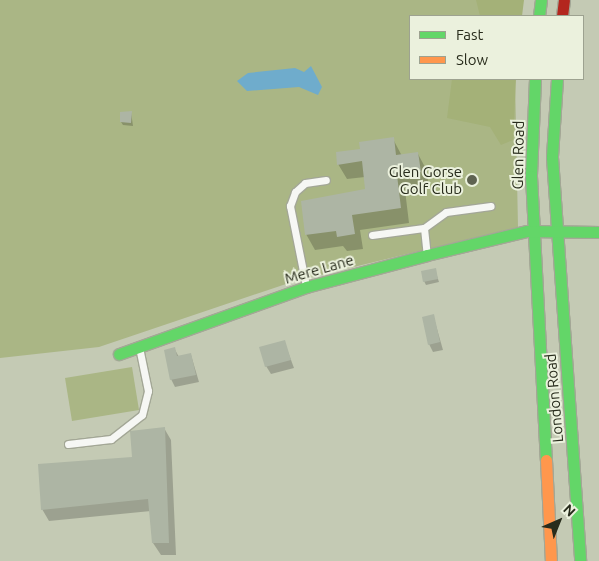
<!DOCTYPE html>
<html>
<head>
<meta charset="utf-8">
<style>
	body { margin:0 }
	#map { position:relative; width:599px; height:561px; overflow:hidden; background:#c4cab4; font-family:Ubuntu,sans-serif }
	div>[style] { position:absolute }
	.green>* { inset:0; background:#aab685 }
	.forest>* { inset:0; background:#a4b178 }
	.water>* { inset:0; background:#6faccc }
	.shadow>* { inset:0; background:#0003 }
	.building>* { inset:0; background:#adb5a4 }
	.roads { filter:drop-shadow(1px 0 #a3a796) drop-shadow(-1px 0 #a3a796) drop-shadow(0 1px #a3a796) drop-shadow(0 -1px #a3a796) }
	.lane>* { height:7px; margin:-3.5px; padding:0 3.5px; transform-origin:3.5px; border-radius:3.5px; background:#f6f7f4 }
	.fast>* { height:11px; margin:-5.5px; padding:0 5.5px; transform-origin:5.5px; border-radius:5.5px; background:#63d668 }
	.slow>* { height:11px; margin:-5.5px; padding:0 5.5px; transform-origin:5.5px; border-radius:5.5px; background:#ff974d }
	.jam>* { height:11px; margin:-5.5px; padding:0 5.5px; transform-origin:5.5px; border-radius:5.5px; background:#b3261e }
	.dots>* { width:14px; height:14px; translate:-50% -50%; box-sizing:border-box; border:2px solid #ebf1dd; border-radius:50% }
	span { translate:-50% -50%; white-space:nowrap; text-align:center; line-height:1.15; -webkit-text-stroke:4px #ebf1dd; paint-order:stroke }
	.street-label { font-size:15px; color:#282c1c }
	.poi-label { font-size:15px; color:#282c1c }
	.right { translate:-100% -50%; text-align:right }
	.legend { position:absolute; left:409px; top:15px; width:175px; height:65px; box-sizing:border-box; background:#ebf1dd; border:1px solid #9da290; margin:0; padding:6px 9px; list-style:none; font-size:15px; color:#282c1c }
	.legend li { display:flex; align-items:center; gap:10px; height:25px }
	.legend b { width:25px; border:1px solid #9da290 }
	.north { position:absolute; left:534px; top:496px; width:50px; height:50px; -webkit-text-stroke:4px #ebf1dd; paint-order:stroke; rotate:44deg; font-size:14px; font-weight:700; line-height:20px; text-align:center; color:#282c1c }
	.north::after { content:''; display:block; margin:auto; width:18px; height:22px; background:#282c1c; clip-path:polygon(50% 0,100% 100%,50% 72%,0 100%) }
</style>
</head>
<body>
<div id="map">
	<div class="green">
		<div style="clip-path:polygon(0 0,521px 0,519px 16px,410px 16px,410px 79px,515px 79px,518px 227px,292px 282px,99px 347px,0 358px)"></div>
		<div style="clip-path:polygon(132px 367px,139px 410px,72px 421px,65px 378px)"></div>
	</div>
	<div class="forest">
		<div style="clip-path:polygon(476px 0,524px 0,522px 16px,480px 16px)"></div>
		<div style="clip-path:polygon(452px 79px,516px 79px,513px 140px,501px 145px,490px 127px,447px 118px)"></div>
	</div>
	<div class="water">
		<div style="clip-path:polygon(311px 66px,322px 87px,318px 95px,299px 87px,247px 91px,237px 81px,248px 73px,295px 68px,304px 72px)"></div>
	</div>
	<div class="shadow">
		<div style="clip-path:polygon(131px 112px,133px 126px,123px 125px,121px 122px)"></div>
		<div style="clip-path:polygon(393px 139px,402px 156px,418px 154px,426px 169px,429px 187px,405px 190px,409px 223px,360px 230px,363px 249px,347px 251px,343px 246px,315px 250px,306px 234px,367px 190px,365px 177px,347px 179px,338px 164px,361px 150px)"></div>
		<div style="clip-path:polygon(435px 270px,439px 282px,426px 285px,424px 281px)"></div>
		<div style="clip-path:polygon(433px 315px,443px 350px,433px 352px,429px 344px)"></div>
		<div style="clip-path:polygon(284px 341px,294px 368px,271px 374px,266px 366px)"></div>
		<div style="clip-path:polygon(174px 348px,179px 357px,191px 355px,199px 382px,175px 387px,171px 379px)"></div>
		<div style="clip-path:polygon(164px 428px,171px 440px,176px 555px,161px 555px,153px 543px,151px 511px,49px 521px,42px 509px,133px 458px)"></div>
	</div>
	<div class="building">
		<div style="clip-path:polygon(132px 111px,131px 123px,120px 122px,120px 112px)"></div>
		<div style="clip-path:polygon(394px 137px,396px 155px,418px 152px,421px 172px,397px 175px,401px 208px,352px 215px,355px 234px,337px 237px,336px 231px,305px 235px,301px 201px,365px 189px,362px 161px,337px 165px,336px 152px,360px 149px,359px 142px)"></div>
		<div style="clip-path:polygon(436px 268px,438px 279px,423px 282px,421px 271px)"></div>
		<div style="clip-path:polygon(434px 314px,440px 342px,428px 345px,422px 317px)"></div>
		<div style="clip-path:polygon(285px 340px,291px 360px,265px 367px,259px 347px)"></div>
		<div style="clip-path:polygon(175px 347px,177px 356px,191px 353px,196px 375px,170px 380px,164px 350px)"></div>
		<div style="clip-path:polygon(165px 427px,169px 543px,152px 543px,148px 499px,41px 510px,38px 464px,132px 457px,130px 431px)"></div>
	</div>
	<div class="roads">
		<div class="lane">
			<div style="left:424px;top:228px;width:27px;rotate:-36deg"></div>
			<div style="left:446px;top:212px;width:45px;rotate:-7.6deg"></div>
			<div style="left:372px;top:235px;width:52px;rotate:-7.7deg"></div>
			<div style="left:424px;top:228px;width:27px;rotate:84deg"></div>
			<div style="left:306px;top:286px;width:82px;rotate:-101.3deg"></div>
			<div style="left:290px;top:206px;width:15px;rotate:-70deg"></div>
			<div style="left:295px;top:192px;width:13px;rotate:-42deg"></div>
			<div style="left:305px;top:183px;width:21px;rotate:-8deg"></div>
			<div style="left:68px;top:444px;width:43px;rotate:-6.6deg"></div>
			<div style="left:111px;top:439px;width:39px;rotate:-38deg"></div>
			<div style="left:142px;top:415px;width:25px;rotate:-76deg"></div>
			<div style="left:148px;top:391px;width:45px;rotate:-101.6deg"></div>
		</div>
		<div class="fast">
			<div style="left:539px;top:16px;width:16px;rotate:-83deg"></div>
			<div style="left:535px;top:79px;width:97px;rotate:92.4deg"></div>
			<div style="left:531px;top:176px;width:284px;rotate:87deg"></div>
			<div style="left:557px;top:79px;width:78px;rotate:93.7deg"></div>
			<div style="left:552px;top:157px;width:405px;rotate:86deg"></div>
			<div style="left:119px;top:354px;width:199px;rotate:-19.7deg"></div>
			<div style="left:306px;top:287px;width:125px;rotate:-14.8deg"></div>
			<div style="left:427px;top:255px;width:103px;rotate:-13.5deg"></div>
			<div style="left:527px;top:231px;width:72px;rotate:0.8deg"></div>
		</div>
		<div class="slow">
			<div style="left:546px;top:460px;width:101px;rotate:87.2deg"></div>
		</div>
		<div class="jam">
			<div style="left:562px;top:16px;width:16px;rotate:-83deg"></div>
		</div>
	</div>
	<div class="dots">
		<div style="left:472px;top:180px;background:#5f6351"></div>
	</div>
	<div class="street-label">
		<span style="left:518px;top:155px;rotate:-89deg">Glen Road</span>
		<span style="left:319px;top:269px;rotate:-16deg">Mere Lane</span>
		<span style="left:554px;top:398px;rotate:-95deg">London Road</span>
	</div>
	<div class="poi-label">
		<span class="right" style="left:462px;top:180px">Glen Gorse<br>Golf Club</span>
	</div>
	<ul class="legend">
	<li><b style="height:6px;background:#63d668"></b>Fast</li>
	<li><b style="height:6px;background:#ff974d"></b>Slow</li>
	</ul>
	<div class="north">N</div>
</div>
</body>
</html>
